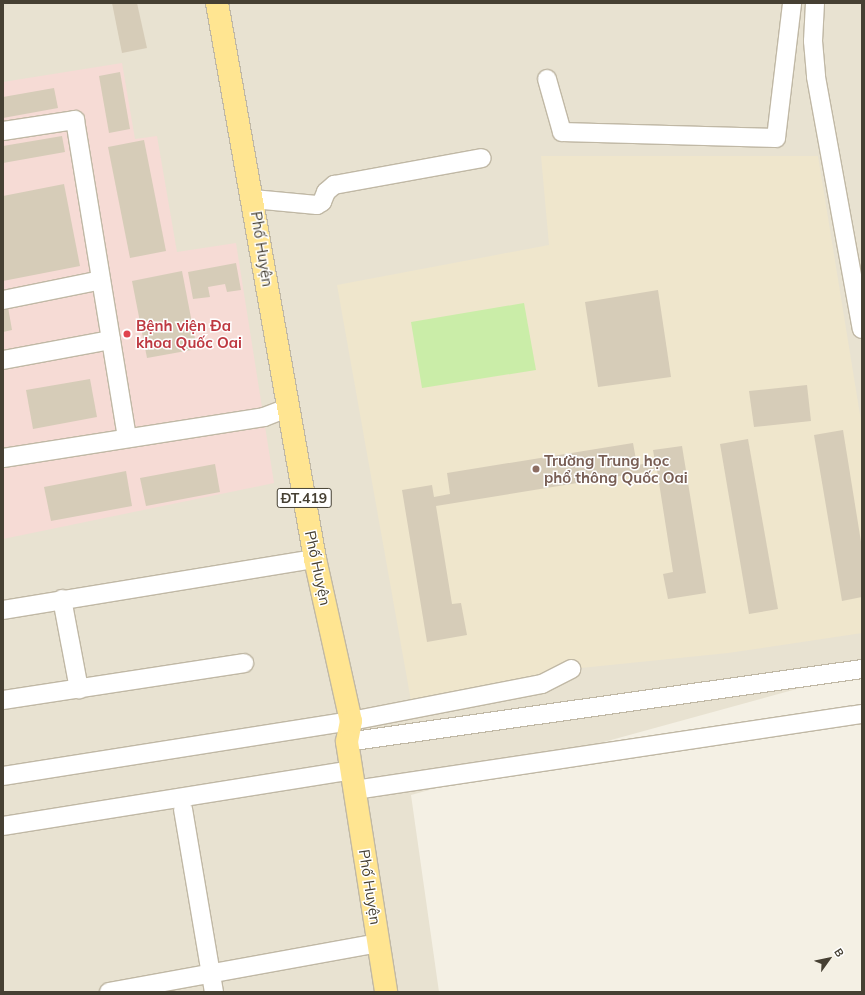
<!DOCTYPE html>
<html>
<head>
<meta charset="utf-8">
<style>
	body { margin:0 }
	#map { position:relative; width:865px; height:995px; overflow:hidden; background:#f4f0e4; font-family:Mulish,sans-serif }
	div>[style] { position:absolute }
	.residential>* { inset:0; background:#e8e2d1 }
	.education>* { inset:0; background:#efe6cc }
	.medical>* { inset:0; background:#f6dbd5 }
	.green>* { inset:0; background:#caeda8 }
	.building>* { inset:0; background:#d6ccb8 }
	.roads { filter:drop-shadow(1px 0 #c0b8a5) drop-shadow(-1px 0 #c0b8a5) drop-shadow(0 1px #c0b8a5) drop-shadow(0 -1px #c0b8a5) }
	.minor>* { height:18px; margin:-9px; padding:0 9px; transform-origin:9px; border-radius:9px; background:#fff }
	.major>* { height:22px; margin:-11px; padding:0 11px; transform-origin:11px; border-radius:11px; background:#ffe591 }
	.dots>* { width:11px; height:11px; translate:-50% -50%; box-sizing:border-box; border:2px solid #fff; border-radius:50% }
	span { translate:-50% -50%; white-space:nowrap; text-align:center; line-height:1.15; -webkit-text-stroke:3px #fff; paint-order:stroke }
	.shield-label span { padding:1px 3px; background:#fff; border:1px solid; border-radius:3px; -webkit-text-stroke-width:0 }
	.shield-label { font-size:14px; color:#464033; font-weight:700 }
	.street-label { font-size:15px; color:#464033 }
	.health-label { font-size:15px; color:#be3a42; font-weight:700 }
	.left { translate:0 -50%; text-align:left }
	.education-label { font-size:15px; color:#785e54; font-weight:700 }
	.frame { position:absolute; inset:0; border:4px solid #464033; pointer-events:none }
	.north { position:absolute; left:809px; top:939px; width:40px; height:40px; -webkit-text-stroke:3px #fff; paint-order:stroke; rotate:57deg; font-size:11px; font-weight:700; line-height:16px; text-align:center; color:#464033 }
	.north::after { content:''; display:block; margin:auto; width:14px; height:18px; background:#464033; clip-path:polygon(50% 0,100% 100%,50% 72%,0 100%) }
</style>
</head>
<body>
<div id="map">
	<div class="residential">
		<div style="clip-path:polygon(3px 3px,862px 3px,862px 671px,411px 795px,439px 992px,3px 992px)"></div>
	</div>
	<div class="education">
		<div style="clip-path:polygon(541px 156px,818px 156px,862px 427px,862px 633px,728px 653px,571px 669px,411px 701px,337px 285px,549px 245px)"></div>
	</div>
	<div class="medical">
		<div style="clip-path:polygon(122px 63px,135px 139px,157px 136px,177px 252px,236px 243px,274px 483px,3px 539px,3px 82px)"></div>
	</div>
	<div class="green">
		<div style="clip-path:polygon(524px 303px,536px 370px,422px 388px,411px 322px)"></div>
	</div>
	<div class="building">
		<div style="clip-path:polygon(112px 3px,137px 3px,147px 48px,122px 53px)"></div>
		<div style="clip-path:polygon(120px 72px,130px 129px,109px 133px,99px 76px)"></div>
		<div style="clip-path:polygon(54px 88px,58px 108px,3px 118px,3px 97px)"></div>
		<div style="clip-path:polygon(62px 136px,65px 152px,3px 163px,3px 146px)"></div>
		<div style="clip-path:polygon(144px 140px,166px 251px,130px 258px,108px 147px)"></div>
		<div style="clip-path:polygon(64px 184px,80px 266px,3px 281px,3px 196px)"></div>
		<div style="clip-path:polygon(236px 263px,241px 290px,227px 292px,225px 284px,208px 287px,210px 297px,193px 299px,188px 272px)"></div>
		<div style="clip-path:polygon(182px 271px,197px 349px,147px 358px,132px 281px)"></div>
		<div style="clip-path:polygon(658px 290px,671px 377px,598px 387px,585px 302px)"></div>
		<div style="clip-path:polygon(8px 307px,12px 330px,3px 332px,3px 308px)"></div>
		<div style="clip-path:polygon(90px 379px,97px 417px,33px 429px,26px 390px)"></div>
		<div style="clip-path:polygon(807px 385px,811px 421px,754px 427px,749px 391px)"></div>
		<div style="clip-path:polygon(843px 430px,862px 548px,862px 597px,842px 601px,814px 435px)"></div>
		<div style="clip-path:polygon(748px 439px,778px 609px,749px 614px,720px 444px)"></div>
		<div style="clip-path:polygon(633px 443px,637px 465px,655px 462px,653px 450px,682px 446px,706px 593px,668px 599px,663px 574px,673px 572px,657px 470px,436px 506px,452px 604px,461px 603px,467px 635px,427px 642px,402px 490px,432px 485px,434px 497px,450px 494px,447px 473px)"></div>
		<div style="clip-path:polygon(215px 464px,220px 492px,146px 506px,140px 478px)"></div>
		<div style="clip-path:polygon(126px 471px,132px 506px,51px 521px,44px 487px)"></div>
	</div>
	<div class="roads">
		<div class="minor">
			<div style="left:815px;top:3px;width:38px;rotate:93deg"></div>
			<div style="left:813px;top:41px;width:36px;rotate:85deg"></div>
			<div style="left:816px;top:77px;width:256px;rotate:79.7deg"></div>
			<div style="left:547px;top:79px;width:55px;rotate:74.2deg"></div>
			<div style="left:562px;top:132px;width:214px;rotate:1.6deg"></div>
			<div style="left:776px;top:138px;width:136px;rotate:-83.2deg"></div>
			<div style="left:3px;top:131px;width:73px;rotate:-8.7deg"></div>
			<div style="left:75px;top:120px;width:322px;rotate:80.7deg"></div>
			<div style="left:253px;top:199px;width:64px;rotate:5.4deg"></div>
			<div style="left:317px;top:205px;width:6px;rotate:-31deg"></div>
			<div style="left:322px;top:202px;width:11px;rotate:-68deg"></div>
			<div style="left:326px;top:192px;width:11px;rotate:-41deg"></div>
			<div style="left:334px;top:185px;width:150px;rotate:-10.3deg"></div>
			<div style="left:3px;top:300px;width:100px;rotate:-11.5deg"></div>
			<div style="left:3px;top:360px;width:110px;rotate:-10.5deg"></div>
			<div style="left:3px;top:458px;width:264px;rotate:-8.9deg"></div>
			<div style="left:264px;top:417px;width:26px;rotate:-21deg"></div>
			<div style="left:62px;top:599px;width:92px;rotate:79.3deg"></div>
			<div style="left:3px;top:610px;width:316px;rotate:-9.3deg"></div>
			<div style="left:3px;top:700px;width:244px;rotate:-8.7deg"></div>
			<div style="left:347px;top:742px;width:520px;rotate:-8.07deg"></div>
			<div style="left:3px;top:776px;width:352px;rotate:-9deg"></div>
			<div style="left:351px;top:721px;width:195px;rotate:-11deg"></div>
			<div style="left:542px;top:684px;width:33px;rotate:-27deg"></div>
			<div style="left:355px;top:790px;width:513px;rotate:-8.53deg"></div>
			<div style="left:183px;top:809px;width:186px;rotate:80.4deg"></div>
			<div style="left:3px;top:826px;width:353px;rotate:-9.1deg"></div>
			<div style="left:109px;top:992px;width:274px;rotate:-10.3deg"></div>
		</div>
		<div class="major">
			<div style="left:217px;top:3px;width:565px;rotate:80deg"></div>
			<div style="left:315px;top:559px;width:166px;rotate:77.5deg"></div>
			<div style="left:351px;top:721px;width:21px;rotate:101deg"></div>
			<div style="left:347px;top:742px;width:253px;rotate:81.1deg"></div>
		</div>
	</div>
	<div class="dots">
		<div style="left:127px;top:334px;background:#e0444e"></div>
		<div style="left:536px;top:469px;background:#8d6e63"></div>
	</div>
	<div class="shield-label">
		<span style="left:304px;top:498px">ĐT.419</span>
	</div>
	<div class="street-label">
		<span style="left:262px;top:249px;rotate:81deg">Phố Huyện</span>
		<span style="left:318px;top:568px;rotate:78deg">Phố Huyện</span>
		<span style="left:370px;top:887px;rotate:81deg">Phố Huyện</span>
	</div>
	<div class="health-label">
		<span class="left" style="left:136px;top:334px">Bệnh viện Đa<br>khoa Quốc Oai</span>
	</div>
	<div class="education-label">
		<span class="left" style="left:544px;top:469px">Trường Trung học<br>phổ thông Quốc Oai</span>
	</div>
	<div class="frame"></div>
	<div class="north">B</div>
</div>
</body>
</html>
